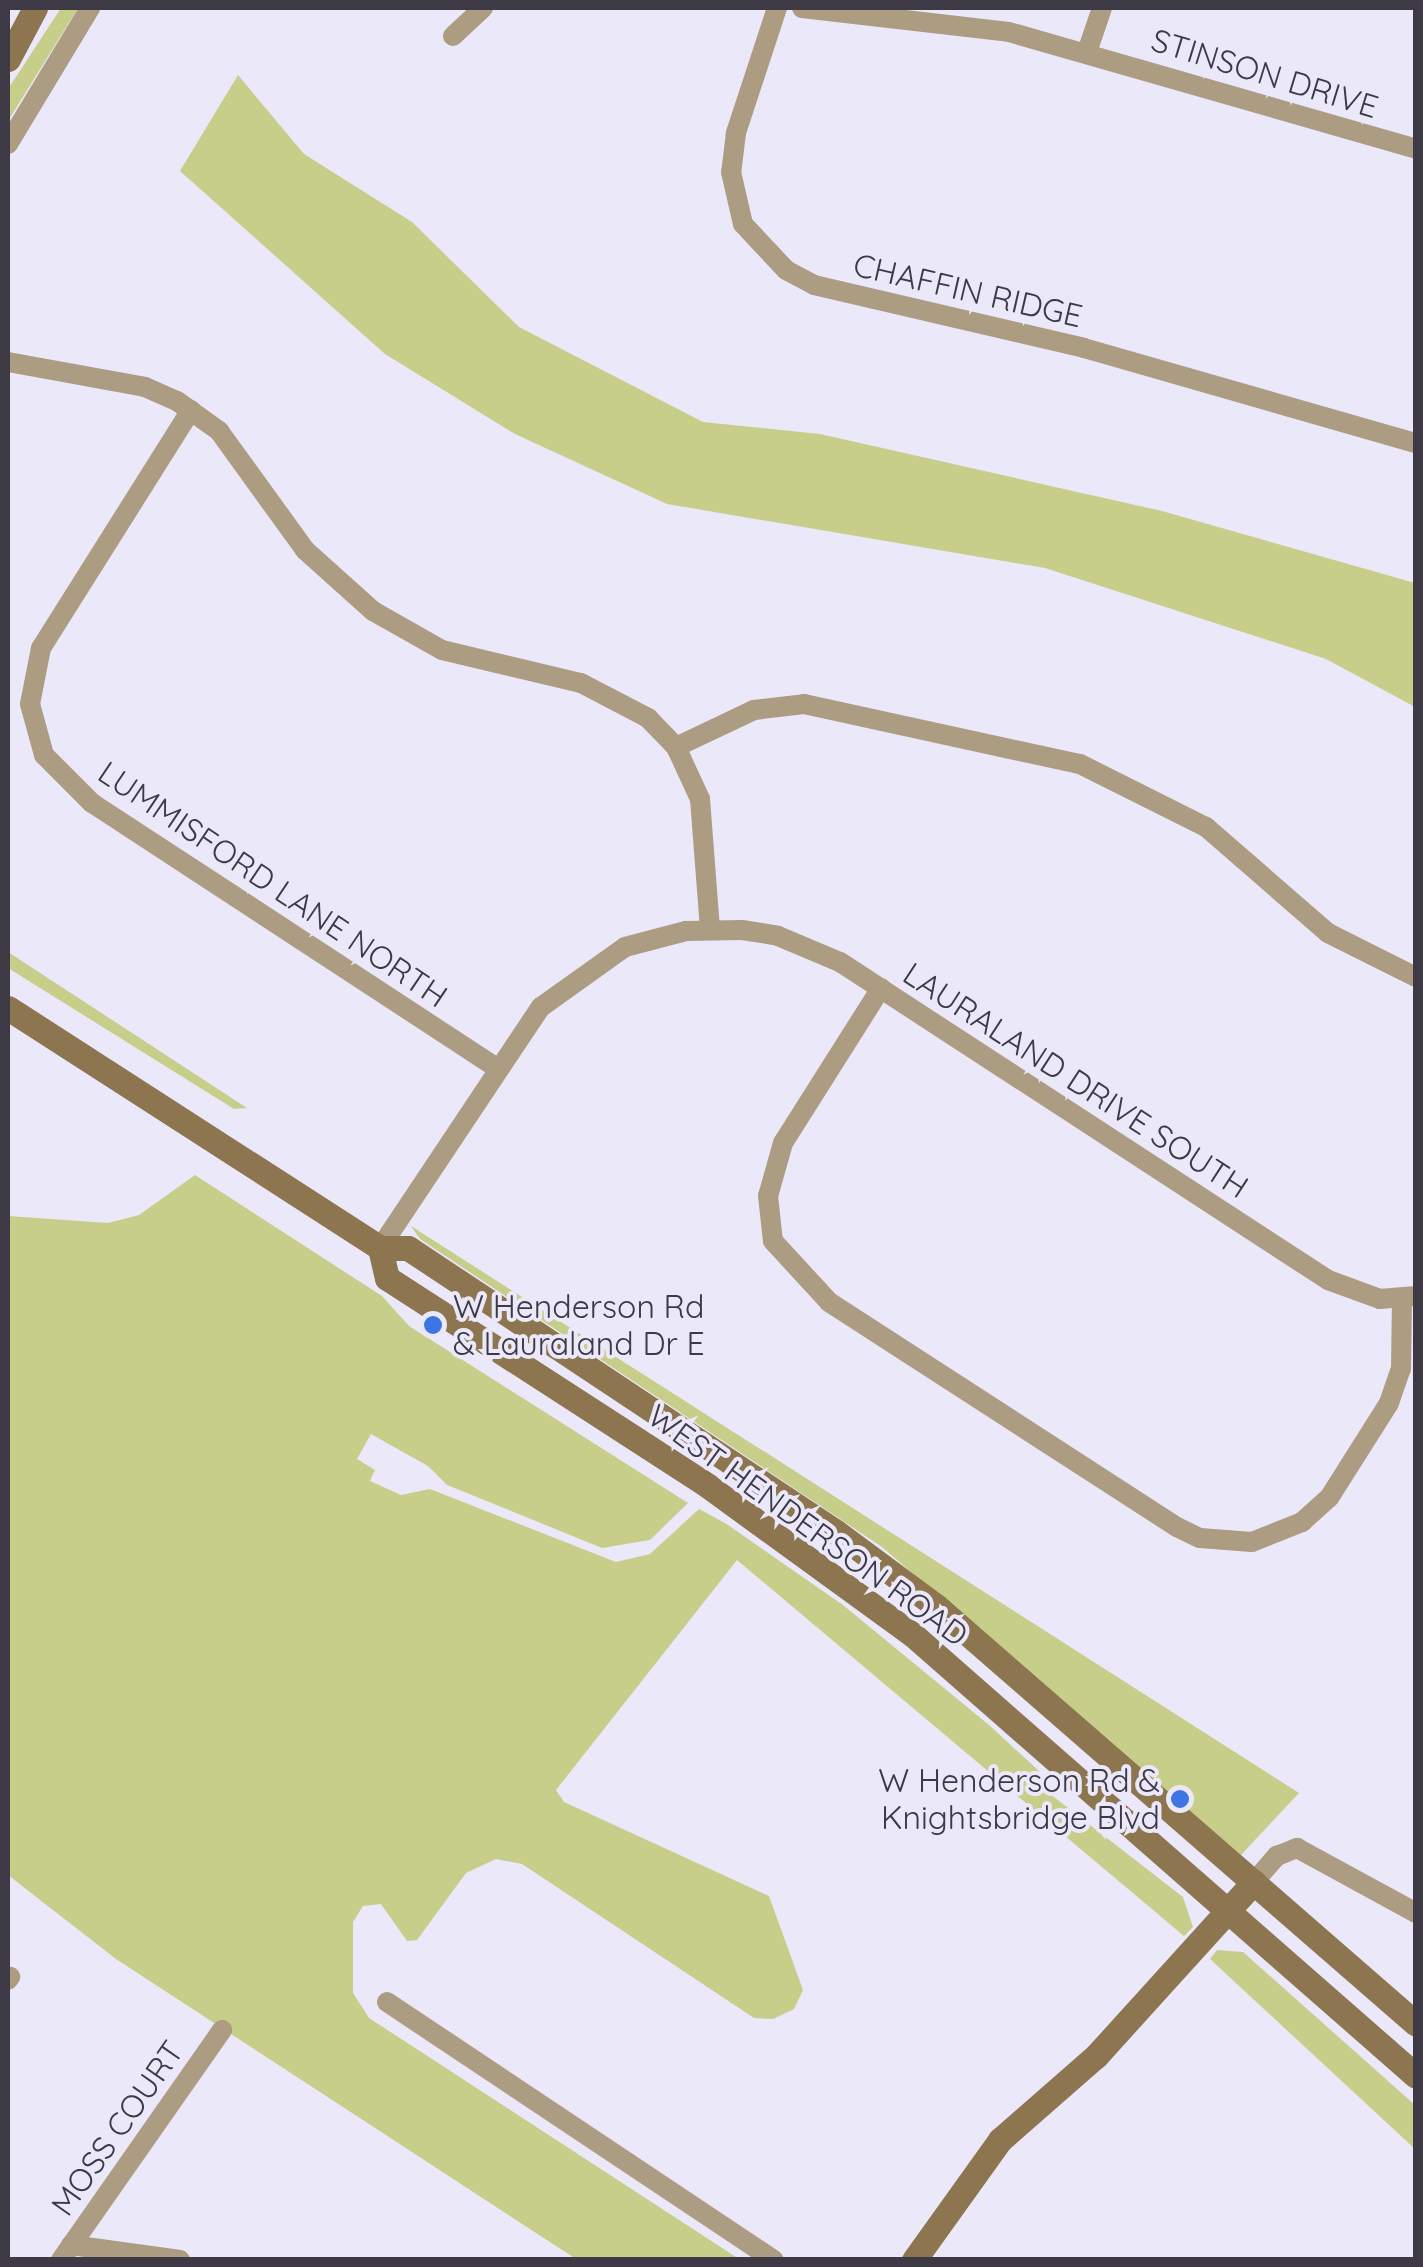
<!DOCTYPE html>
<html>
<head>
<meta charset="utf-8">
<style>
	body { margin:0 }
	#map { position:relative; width:1423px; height:2267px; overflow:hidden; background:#ebe8fa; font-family:Quicksand,sans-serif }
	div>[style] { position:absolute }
	.green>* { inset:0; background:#c7ce8a }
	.street>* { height:20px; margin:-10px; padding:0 10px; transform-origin:10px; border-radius:10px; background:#ab9c82 }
	.secondary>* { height:25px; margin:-12.5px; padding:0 12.5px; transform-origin:12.5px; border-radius:12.5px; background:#8c754f }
	.dots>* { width:28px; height:28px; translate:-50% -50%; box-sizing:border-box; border:5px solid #ebe8fa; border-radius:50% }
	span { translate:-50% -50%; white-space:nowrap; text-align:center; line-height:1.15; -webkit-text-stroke:8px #ebe8fa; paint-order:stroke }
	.street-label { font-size:32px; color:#3d3a46 }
	.poi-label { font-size:32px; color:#3d3a46 }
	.left { translate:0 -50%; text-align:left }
	.right { translate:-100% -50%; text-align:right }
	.frame { position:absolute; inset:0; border:10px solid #3d3a46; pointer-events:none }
</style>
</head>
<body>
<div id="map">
	<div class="green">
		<div style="clip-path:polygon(61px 8px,78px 8px,8px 121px,8px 89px)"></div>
		<div style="clip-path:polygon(238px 75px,304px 154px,412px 222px,519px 327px,703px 422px,820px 434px,1162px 511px,1415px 583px,1415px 707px,1326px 659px,1045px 568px,667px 504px,515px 434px,385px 354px,180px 171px)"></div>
		<div style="clip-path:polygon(8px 952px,247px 1108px,234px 1109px,8px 968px)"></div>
		<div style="clip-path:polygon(195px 1175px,382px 1296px,409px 1326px,688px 1503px,650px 1540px,602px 1548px,447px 1485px,428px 1466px,371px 1434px,357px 1459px,375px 1470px,370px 1481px,401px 1495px,430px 1489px,616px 1562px,650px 1554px,699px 1509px,725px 1523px,843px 1605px,989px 1725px,1038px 1770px,1054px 1797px,1183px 1897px,1193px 1927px,1184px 1936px,737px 1560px,556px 1790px,564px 1802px,769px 1896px,803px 1990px,794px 2009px,773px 2019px,754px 2018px,522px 1864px,496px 1859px,466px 1873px,417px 1940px,407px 1941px,381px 1904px,363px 1906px,353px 1922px,353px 1993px,369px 2018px,739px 2259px,576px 2259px,116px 1959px,8px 1875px,8px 1216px,108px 1223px,139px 1215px)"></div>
		<div style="clip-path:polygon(411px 1226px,1299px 1793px,1241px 1855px,882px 1547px,420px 1239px)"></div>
		<div style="clip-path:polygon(1217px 1950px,1243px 1952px,1415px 2105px,1415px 2149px,1210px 1959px)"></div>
	</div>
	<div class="street">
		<div style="left:777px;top:8px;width:132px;rotate:108.2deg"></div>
		<div style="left:736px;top:133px;width:39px;rotate:97deg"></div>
		<div style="left:731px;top:172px;width:53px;rotate:77deg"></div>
		<div style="left:743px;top:224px;width:63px;rotate:46.9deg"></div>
		<div style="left:786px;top:270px;width:32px;rotate:28deg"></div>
		<div style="left:814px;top:285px;width:277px;rotate:13.1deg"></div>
		<div style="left:1084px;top:348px;width:345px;rotate:16deg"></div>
		<div style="left:802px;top:8px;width:208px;rotate:6.6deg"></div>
		<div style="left:1009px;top:32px;width:423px;rotate:16deg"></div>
		<div style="left:453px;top:36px;width:41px;rotate:-43deg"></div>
		<div style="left:1087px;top:52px;width:46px;rotate:-71.2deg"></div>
		<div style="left:8px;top:144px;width:159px;rotate:-58.9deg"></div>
		<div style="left:8px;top:362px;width:139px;rotate:10.3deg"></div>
		<div style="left:145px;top:387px;width:35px;rotate:24deg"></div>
		<div style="left:177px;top:401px;width:52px;rotate:35.5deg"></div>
		<div style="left:219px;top:431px;width:147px;rotate:54.1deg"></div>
		<div style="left:305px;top:550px;width:91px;rotate:41.9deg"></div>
		<div style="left:373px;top:611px;width:79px;rotate:29.5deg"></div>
		<div style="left:442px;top:650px;width:143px;rotate:13.4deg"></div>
		<div style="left:581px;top:683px;width:76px;rotate:27.6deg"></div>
		<div style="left:648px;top:718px;width:40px;rotate:46deg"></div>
		<div style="left:676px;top:747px;width:57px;rotate:65.2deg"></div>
		<div style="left:700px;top:799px;width:129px;rotate:85.6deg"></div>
		<div style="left:191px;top:410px;width:281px;rotate:122.2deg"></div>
		<div style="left:41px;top:648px;width:57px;rotate:101.1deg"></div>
		<div style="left:30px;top:704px;width:53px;rotate:74.6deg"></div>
		<div style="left:44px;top:755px;width:68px;rotate:45deg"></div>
		<div style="left:92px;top:803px;width:484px;rotate:33.2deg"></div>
		<div style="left:676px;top:747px;width:86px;rotate:-25.4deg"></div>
		<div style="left:754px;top:710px;width:50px;rotate:-6.8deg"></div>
		<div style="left:804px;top:704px;width:282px;rotate:12.3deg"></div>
		<div style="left:1080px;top:764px;width:141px;rotate:26.6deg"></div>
		<div style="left:1206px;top:827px;width:162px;rotate:41deg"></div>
		<div style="left:1328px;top:933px;width:98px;rotate:26.6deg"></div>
		<div style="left:881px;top:988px;width:183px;rotate:122.3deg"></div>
		<div style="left:783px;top:1143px;width:55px;rotate:105.8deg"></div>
		<div style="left:768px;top:1196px;width:45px;rotate:83.7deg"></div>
		<div style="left:773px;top:1241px;width:83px;rotate:47.4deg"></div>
		<div style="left:829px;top:1302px;width:414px;rotate:32.9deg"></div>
		<div style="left:1177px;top:1527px;width:25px;rotate:26deg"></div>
		<div style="left:1200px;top:1538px;width:52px;rotate:4.4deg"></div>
		<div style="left:1252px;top:1542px;width:54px;rotate:-21.8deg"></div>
		<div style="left:1302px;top:1522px;width:36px;rotate:-42deg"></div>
		<div style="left:1329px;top:1498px;width:112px;rotate:-57.7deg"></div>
		<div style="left:1389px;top:1403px;width:36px;rotate:-71deg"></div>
		<div style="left:1401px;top:1369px;width:70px;rotate:-89.2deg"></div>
		<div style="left:380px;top:1248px;width:290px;rotate:-56.3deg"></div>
		<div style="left:541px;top:1007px;width:103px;rotate:-35.5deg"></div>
		<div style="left:625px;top:947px;width:63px;rotate:-14.7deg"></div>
		<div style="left:686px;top:931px;width:56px;rotate:-1deg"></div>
		<div style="left:742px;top:930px;width:36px;rotate:9deg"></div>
		<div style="left:778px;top:936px;width:67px;rotate:22.8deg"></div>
		<div style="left:840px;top:962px;width:582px;rotate:33.09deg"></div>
		<div style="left:1328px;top:1280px;width:55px;rotate:20.1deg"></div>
		<div style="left:1380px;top:1299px;width:36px;rotate:-5deg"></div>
		<div style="left:1254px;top:1882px;width:35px;rotate:-49deg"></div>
		<div style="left:1277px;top:1856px;width:22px;rotate:-22deg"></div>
		<div style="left:1297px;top:1848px;width:136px;rotate:28.6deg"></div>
		<div style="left:8px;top:1980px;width:4px;rotate:-56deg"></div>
		<div style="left:387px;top:2002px;width:465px;rotate:33.7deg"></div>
		<div style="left:71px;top:2245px;width:110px;rotate:7.8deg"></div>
		<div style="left:61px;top:2260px;width:281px;rotate:-55deg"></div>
	</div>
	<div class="secondary">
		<div style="left:8px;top:59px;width:58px;rotate:-62.1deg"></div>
		<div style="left:8px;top:1008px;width:443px;rotate:32.8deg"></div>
		<div style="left:380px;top:1248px;width:28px"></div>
		<div style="left:408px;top:1248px;width:514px;rotate:33.57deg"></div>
		<div style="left:836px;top:1532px;width:124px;rotate:36.5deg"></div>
		<div style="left:936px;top:1606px;width:636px;rotate:41.05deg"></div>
		<div style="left:380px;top:1248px;width:31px;rotate:77deg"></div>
		<div style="left:387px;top:1278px;width:382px;rotate:32.9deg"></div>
		<div style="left:708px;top:1486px;width:252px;rotate:36deg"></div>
		<div style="left:912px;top:1634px;width:670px;rotate:41.25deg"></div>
		<div style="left:914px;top:2260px;width:148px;rotate:-54.4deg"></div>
		<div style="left:1000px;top:2140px;width:128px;rotate:-41.2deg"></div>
		<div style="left:1096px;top:2056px;width:235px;rotate:-47.8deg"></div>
	</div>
	<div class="dots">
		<div style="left:433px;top:1325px;background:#3d75e5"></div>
		<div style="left:1180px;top:1799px;background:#3d75e5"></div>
	</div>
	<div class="street-label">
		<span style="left:1265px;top:73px;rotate:17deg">STINSON DRIVE</span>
		<span style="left:968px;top:290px;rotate:13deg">CHAFFIN RIDGE</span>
		<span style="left:273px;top:884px;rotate:34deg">LUMMISFORD LANE NORTH</span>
		<span style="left:1076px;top:1080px;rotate:33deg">LAURALAND DRIVE SOUTH</span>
		<span style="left:808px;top:1525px;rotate:36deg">WEST HENDERSON ROAD</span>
		<span style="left:117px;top:2128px;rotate:-55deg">MOSS COURT</span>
	</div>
	<div class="poi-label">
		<span class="left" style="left:453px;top:1325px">W Henderson Rd<br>&amp; Lauraland Dr E</span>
		<span class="right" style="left:1160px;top:1799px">W Henderson Rd &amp;<br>Knightsbridge Blvd</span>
	</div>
	<div class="frame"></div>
</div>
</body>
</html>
